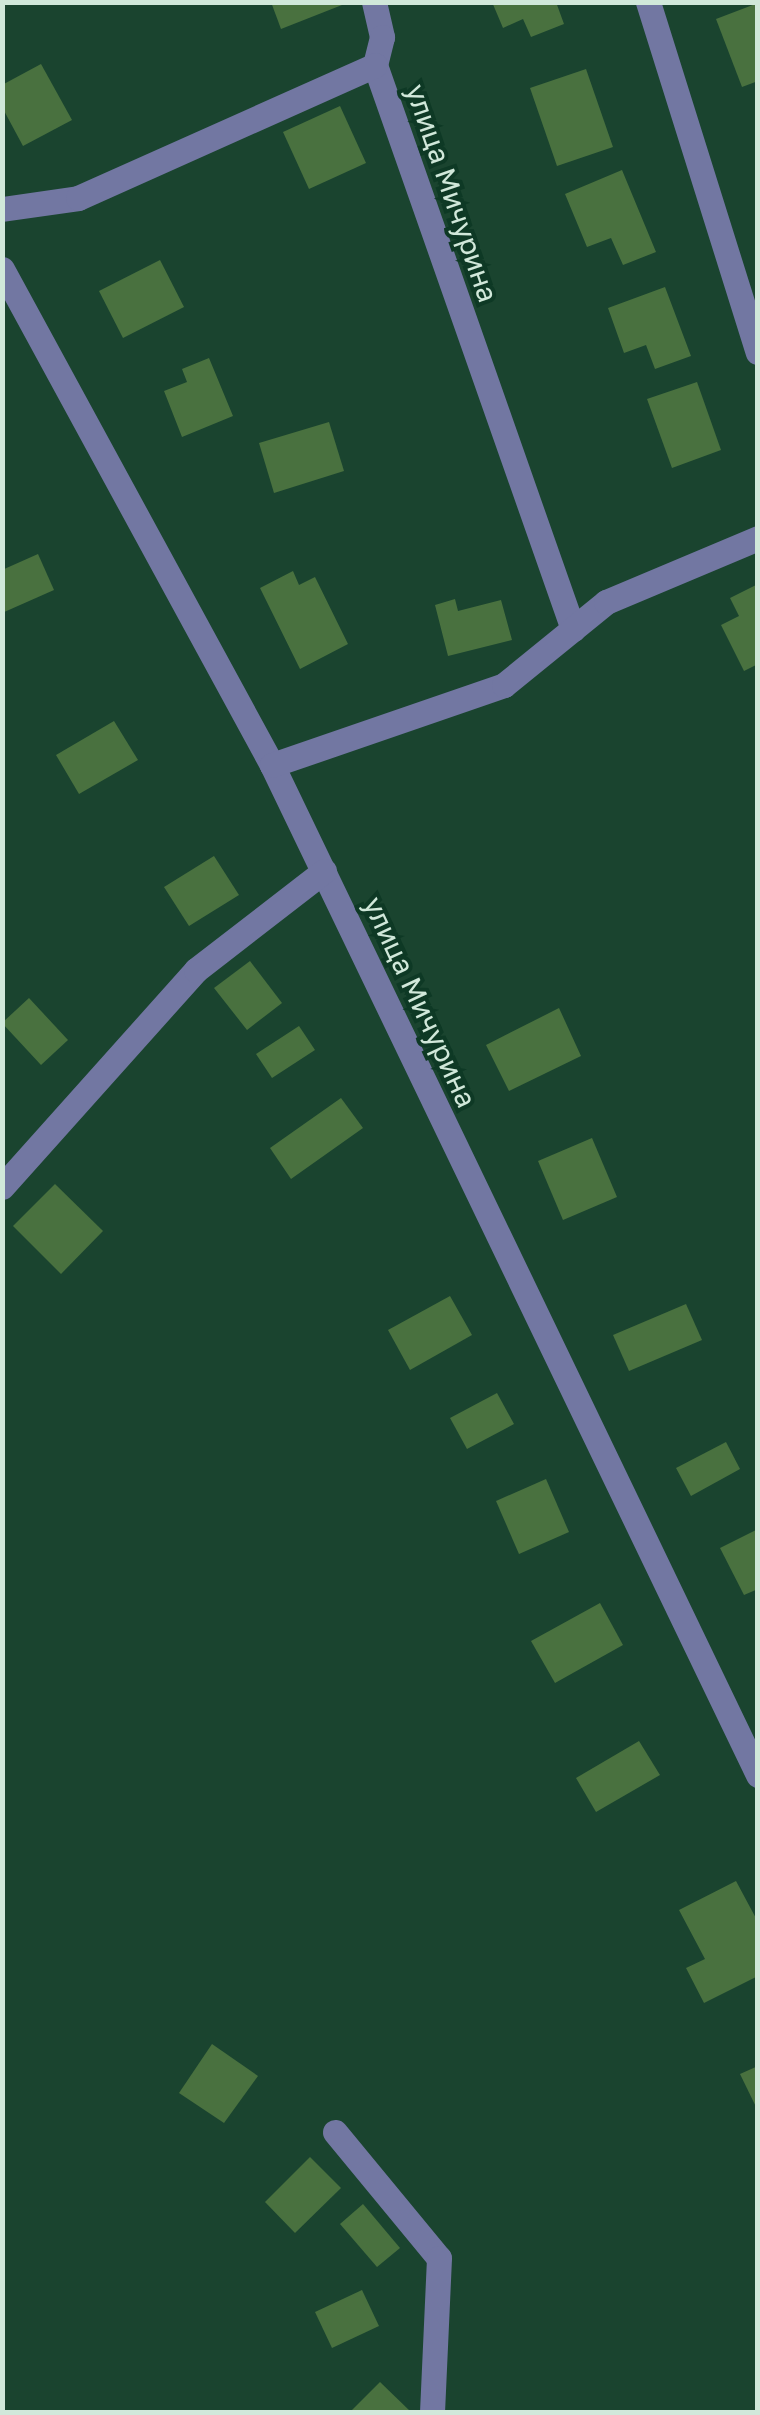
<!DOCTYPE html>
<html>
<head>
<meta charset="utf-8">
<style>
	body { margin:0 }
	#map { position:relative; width:760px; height:2415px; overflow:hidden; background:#1a442f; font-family:"Golos Text",sans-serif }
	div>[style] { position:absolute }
	.building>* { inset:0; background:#49713f }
	.minor>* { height:25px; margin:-12.5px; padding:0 12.5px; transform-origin:12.5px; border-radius:12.5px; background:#7277a2 }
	span { translate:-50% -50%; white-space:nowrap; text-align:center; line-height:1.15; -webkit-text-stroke:8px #0e3925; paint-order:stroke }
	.street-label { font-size:28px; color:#d1e8da }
	.frame { position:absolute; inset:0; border:5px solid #d1e8da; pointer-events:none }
</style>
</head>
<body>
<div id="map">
	<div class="building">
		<div style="clip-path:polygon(271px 2px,340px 2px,342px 5px,281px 29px)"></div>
		<div style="clip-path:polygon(492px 2px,556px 2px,564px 24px,531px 37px,523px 19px,503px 28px)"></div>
		<div style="clip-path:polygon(758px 3px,758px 81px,742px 87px,716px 19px)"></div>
		<div style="clip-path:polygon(41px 64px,72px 120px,23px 146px,2px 107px,2px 85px)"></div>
		<div style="clip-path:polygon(586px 69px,613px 147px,557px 166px,530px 88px)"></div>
		<div style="clip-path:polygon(340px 106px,366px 163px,309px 189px,283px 132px)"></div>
		<div style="clip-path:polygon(622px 170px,656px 252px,623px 265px,611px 238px,587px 247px,565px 194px)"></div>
		<div style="clip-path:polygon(160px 260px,184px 307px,123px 338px,99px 291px)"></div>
		<div style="clip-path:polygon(665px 287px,691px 356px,655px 369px,646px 345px,624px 353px,608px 308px)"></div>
		<div style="clip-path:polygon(209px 358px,233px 416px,182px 437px,164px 391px,187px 382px,182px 369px)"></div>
		<div style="clip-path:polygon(697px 382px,721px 450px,672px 468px,647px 399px)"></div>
		<div style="clip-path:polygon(329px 422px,344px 471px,274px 493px,259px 443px)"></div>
		<div style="clip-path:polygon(38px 554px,54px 590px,2px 613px,2px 570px)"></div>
		<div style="clip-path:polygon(293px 571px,299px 585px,315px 577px,348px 644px,300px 669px,260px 588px)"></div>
		<div style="clip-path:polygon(758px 584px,758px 664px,744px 671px,721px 625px,739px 616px,730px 598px)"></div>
		<div style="clip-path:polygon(455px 599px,458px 611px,501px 600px,512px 640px,448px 656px,435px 605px)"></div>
		<div style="clip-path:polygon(114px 721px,138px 760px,79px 794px,56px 755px)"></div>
		<div style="clip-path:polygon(214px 856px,239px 895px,189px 926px,164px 887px)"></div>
		<div style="clip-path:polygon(250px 961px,282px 1003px,247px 1030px,214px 988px)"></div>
		<div style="clip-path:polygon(29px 998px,68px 1040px,41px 1065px,2px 1023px)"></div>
		<div style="clip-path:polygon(559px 1008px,581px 1056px,509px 1091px,486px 1045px)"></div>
		<div style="clip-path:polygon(299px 1026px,315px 1050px,272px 1078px,256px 1054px)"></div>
		<div style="clip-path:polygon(341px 1098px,363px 1128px,291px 1179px,270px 1148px)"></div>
		<div style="clip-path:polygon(592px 1138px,617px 1197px,563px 1220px,538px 1161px)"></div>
		<div style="clip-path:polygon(55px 1184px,103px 1231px,61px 1274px,13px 1226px)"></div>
		<div style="clip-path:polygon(450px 1296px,472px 1335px,410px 1370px,388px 1330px)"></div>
		<div style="clip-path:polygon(686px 1304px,702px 1340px,629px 1371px,613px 1335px)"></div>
		<div style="clip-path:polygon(497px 1393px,514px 1424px,467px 1449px,450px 1418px)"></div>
		<div style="clip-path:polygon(726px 1442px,740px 1469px,691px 1496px,676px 1468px)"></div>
		<div style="clip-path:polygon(546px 1479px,569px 1532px,519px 1554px,496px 1501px)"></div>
		<div style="clip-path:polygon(758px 1529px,758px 1589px,744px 1595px,720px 1548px)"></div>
		<div style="clip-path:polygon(600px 1603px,623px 1645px,555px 1683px,531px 1641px)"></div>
		<div style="clip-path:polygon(639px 1741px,660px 1775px,596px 1812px,576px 1778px)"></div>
		<div style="clip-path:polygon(736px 1881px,758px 1922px,758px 1976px,704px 2003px,686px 1968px,705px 1959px,679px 1910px)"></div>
		<div style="clip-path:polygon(212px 2044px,258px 2076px,224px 2123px,179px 2093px)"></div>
		<div style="clip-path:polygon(758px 2066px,758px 2111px,740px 2074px)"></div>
		<div style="clip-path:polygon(310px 2157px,341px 2188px,295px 2233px,265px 2202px)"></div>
		<div style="clip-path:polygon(363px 2204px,400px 2248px,377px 2267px,340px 2224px)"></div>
		<div style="clip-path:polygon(362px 2290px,379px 2326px,332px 2348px,315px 2312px)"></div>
		<div style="clip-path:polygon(380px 2382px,411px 2412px,350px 2412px)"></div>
	</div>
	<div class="minor">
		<div style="left:374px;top:2px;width:36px;rotate:77deg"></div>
		<div style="left:382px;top:37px;width:29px;rotate:104deg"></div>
		<div style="left:375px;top:65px;width:598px;rotate:70.66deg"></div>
		<div style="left:648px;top:2px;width:367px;rotate:72.6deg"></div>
		<div style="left:2px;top:209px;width:77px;rotate:-8.2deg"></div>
		<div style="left:78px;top:198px;width:325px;rotate:-24.1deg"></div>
		<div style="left:2px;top:269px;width:565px;rotate:61.44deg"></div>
		<div style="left:272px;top:765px;width:1121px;rotate:64.3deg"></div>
		<div style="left:272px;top:765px;width:245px;rotate:-19deg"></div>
		<div style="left:504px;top:685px;width:132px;rotate:-39.1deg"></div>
		<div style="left:606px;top:602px;width:165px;rotate:-22.8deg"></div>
		<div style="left:2px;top:1187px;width:291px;rotate:-48.2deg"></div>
		<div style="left:196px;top:970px;width:162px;rotate:-37.7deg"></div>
		<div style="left:335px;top:2132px;width:163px;rotate:50.5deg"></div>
		<div style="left:439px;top:2258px;width:154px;rotate:92.6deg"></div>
	</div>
	<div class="street-label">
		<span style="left:452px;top:193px;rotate:71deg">улица Мичурина</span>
		<span style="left:420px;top:1002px;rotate:65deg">улица Мичурина</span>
	</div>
	<div class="frame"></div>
</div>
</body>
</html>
